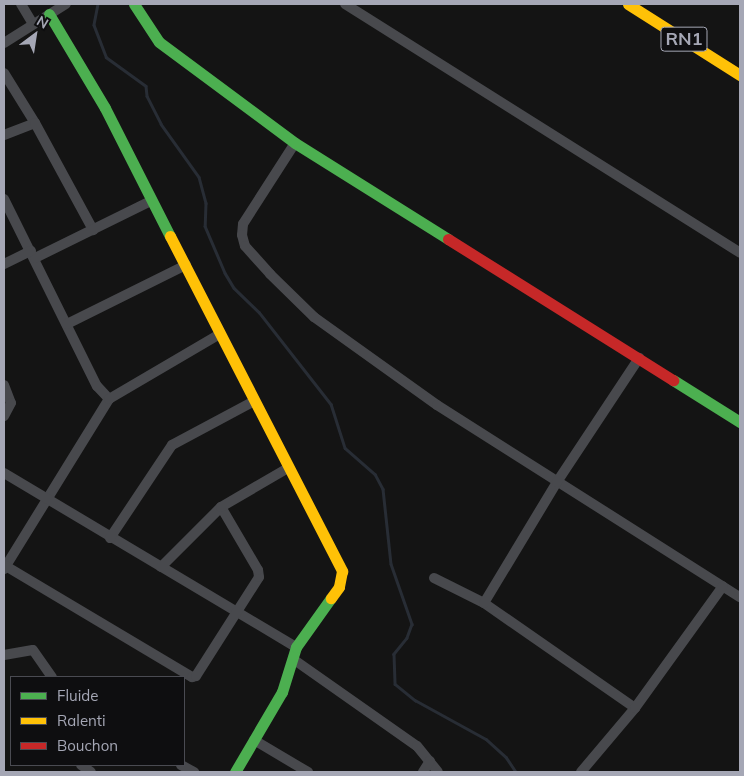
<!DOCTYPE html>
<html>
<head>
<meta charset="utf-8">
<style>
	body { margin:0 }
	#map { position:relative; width:744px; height:776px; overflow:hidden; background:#141414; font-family:Mulish,sans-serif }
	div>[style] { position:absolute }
	.stream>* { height:2.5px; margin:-1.25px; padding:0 1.25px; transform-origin:1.25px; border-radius:1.25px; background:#282d35 }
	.street>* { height:10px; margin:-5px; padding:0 5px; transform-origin:5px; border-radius:5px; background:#48494d }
	.fast>* { height:11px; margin:-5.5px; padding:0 5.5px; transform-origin:5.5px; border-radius:5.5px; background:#4caf50 }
	.slow>* { height:11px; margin:-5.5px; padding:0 5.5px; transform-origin:5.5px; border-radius:5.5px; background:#ffc107 }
	.jam>* { height:11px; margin:-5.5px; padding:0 5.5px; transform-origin:5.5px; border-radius:5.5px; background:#c62828 }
	span { translate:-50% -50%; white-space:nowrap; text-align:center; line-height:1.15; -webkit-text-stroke:4px #0e0e10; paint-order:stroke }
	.shield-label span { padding:1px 4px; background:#0e0e10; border:1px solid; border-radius:4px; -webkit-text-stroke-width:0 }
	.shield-label { font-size:18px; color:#a5a7b5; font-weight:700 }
	.frame { position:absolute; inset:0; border:5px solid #a5a7b5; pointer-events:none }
	.legend { position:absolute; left:10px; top:676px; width:175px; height:90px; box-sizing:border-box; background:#0e0e10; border:1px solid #4a4b52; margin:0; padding:6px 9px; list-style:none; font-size:15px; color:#a5a7b5 }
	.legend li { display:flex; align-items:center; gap:10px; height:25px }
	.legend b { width:25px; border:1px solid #4a4b52 }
	.north { position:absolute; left:10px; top:10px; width:50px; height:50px; -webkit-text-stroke:4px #0e0e10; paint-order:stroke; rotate:31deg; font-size:14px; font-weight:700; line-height:20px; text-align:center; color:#a5a7b5 }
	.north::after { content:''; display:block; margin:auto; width:18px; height:22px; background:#a5a7b5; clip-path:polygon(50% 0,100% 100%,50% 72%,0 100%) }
</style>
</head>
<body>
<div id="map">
	<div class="stream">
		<div style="left:98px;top:4px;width:21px;rotate:101deg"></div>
		<div style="left:94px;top:25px;width:34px;rotate:69deg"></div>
		<div style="left:106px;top:57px;width:49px;rotate:35.9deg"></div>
		<div style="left:146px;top:86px;width:10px;rotate:84deg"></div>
		<div style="left:147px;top:96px;width:31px;rotate:63deg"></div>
		<div style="left:161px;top:124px;width:65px;rotate:54.4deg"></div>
		<div style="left:199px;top:177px;width:27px;rotate:75deg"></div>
		<div style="left:206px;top:203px;width:23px;rotate:92deg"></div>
		<div style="left:205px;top:226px;width:51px;rotate:66.9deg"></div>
		<div style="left:225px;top:273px;width:17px;rotate:59deg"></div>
		<div style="left:234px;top:288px;width:35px;rotate:44deg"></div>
		<div style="left:259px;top:312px;width:117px;rotate:52deg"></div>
		<div style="left:331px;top:404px;width:46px;rotate:72.3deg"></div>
		<div style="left:345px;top:448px;width:40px;rotate:41deg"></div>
		<div style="left:375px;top:474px;width:17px;rotate:62deg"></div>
		<div style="left:383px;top:489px;width:75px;rotate:83.9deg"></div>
		<div style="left:391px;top:564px;width:64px;rotate:70.7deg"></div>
		<div style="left:412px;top:624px;width:15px;rotate:110deg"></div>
		<div style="left:407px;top:638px;width:21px;rotate:129deg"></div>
		<div style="left:394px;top:654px;width:30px;rotate:88deg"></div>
		<div style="left:395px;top:684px;width:26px;rotate:39deg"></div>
		<div style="left:415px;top:700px;width:81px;rotate:28.8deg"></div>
		<div style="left:486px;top:739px;width:27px;rotate:42deg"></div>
		<div style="left:506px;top:757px;width:18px;rotate:56deg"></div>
	</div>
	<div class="street">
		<div style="left:21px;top:4px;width:23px;rotate:59deg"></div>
		<div style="left:345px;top:4px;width:467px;rotate:32.2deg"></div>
		<div style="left:4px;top:43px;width:73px;rotate:-32.2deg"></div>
		<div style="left:4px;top:73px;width:59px;rotate:58.2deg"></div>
		<div style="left:4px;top:135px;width:33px;rotate:-21deg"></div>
		<div style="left:35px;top:123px;width:122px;rotate:61.5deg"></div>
		<div style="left:295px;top:143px;width:96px;rotate:122.7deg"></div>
		<div style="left:243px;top:224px;width:11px;rotate:95deg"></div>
		<div style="left:242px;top:235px;width:11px;rotate:75deg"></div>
		<div style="left:245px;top:246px;width:38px;rotate:48deg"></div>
		<div style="left:270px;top:274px;width:62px;rotate:44.3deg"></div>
		<div style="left:314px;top:317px;width:151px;rotate:35.6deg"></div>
		<div style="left:437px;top:405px;width:359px;rotate:32.4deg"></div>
		<div style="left:4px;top:199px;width:209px;rotate:63.6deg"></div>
		<div style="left:97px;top:386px;width:18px;rotate:47deg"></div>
		<div style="left:109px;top:399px;width:200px;rotate:121.7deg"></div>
		<div style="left:35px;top:258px;width:129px;rotate:-26.2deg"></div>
		<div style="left:4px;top:264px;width:30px;rotate:-26deg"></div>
		<div style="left:67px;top:324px;width:133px;rotate:-26.4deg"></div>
		<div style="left:4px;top:385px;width:19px;rotate:69deg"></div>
		<div style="left:11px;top:403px;width:15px;rotate:118deg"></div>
		<div style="left:109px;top:399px;width:129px;rotate:-30.4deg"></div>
		<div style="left:4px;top:473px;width:340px;rotate:30.8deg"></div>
		<div style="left:110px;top:538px;width:112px;rotate:-56.3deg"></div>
		<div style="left:172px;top:445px;width:93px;rotate:-28.2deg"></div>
		<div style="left:4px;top:565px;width:219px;rotate:30.8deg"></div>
		<div style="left:192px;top:677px;width:4px;rotate:-14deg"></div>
		<div style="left:196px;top:676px;width:117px;rotate:-57.5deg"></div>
		<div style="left:259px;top:577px;width:7px;rotate:-98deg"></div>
		<div style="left:258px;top:570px;width:73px;rotate:-120.4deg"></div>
		<div style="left:161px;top:567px;width:85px;rotate:-45deg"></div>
		<div style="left:221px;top:507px;width:78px;rotate:-30.2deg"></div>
		<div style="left:434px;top:578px;width:56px;rotate:26.6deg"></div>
		<div style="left:484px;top:603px;width:184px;rotate:34.8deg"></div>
		<div style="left:484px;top:603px;width:141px;rotate:-58.9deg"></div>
		<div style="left:557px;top:482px;width:149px;rotate:-56.5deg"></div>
		<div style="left:4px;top:655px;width:29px;rotate:-10deg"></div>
		<div style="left:33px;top:650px;width:33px;rotate:55deg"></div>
		<div style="left:293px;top:659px;width:151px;rotate:35.1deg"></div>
		<div style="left:417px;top:746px;width:33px;rotate:51deg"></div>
		<div style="left:254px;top:740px;width:63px;rotate:30.7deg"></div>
		<div style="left:81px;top:765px;width:12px;rotate:35deg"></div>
		<div style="left:181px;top:765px;width:15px;rotate:28deg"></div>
		<div style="left:423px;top:772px;width:13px;rotate:-58deg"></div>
		<div style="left:581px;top:772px;width:84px;rotate:-49.8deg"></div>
		<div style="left:635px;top:708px;width:150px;rotate:-54.2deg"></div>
	</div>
	<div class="fast">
		<div style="left:134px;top:4px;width:45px;rotate:56.7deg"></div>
		<div style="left:159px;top:42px;width:169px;rotate:36.6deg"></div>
		<div style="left:295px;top:143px;width:181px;rotate:32.1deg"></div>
		<div style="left:49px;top:14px;width:109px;rotate:59.2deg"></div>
		<div style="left:105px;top:108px;width:144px;rotate:63.1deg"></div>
		<div style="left:673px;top:380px;width:79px;rotate:32.1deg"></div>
		<div style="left:235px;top:772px;width:93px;rotate:-59.6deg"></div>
		<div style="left:282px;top:692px;width:47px;rotate:-72.7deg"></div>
		<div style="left:296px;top:647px;width:60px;rotate:-54.5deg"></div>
	</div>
	<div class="slow">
		<div style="left:628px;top:4px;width:133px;rotate:32.4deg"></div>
		<div style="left:170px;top:236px;width:377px;rotate:62.8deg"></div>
		<div style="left:342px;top:571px;width:16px;rotate:101deg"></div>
		<div style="left:339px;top:587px;width:14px;rotate:126deg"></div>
	</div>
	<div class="jam">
		<div style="left:448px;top:239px;width:266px;rotate:32.1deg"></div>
	</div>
	<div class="shield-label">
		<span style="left:684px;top:39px">RN1</span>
	</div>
	<div class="frame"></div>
	<ul class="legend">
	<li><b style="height:6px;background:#4caf50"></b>Fluide</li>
	<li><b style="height:6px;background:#ffc107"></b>Ralenti</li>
	<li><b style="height:6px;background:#c62828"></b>Bouchon</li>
	</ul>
	<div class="north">N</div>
</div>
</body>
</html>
